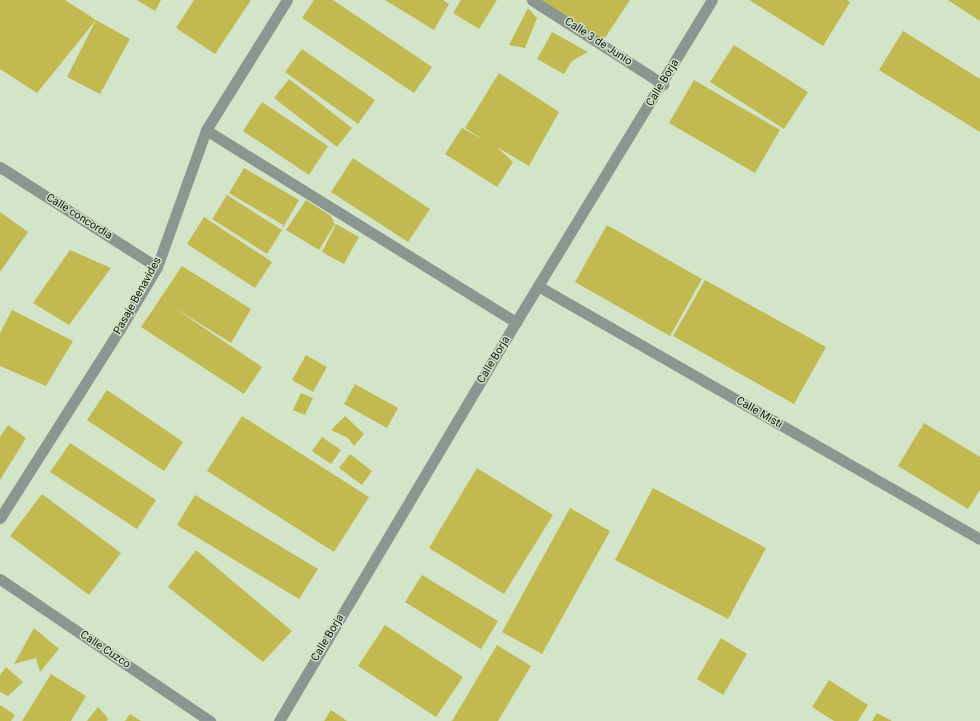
<!DOCTYPE html>
<html>
<head>
<meta charset="utf-8">
<style>
	body { margin:0 }
	#map { position:relative; width:980px; height:721px; overflow:hidden; background:#d3e5c9; font-family:Roboto,sans-serif }
	div>[style] { position:absolute }
	.building>* { inset:0; background:#c2ba50 }
	.minor>* { height:11px; margin:-5.5px; padding:0 5.5px; transform-origin:5.5px; border-radius:5.5px; background:#8a9790 }
	span { translate:-50% -50%; white-space:nowrap; text-align:center; line-height:1.15; -webkit-text-stroke:3px #d3e5c9; paint-order:stroke }
	.street-label { font-size:11px; color:#0b1007 }
</style>
</head>
<body>
<div id="map">
	<div class="building">
		<div style="clip-path:polygon(0 0,65px 0,96px 20px,37px 93px,0 69px)"></div>
		<div style="clip-path:polygon(137px 0,161px 0,155px 11px)"></div>
		<div style="clip-path:polygon(194px 0,251px 0,215px 54px,176px 28px)"></div>
		<div style="clip-path:polygon(314px 0,333px 0,432px 67px,414px 93px,302px 18px)"></div>
		<div style="clip-path:polygon(385px 0,443px 0,449px 4px,434px 30px)"></div>
		<div style="clip-path:polygon(461px 0,497px 0,479px 29px,453px 13px)"></div>
		<div style="clip-path:polygon(538px 0,630px 0,601px 44px)"></div>
		<div style="clip-path:polygon(749px 0,847px 0,850px 2px,823px 46px)"></div>
		<div style="clip-path:polygon(948px 0,980px 0,980px 21px)"></div>
		<div style="clip-path:polygon(528px 8px,537px 18px,525px 48px,509px 45px)"></div>
		<div style="clip-path:polygon(96px 20px,130px 39px,100px 94px,67px 77px)"></div>
		<div style="clip-path:polygon(903px 31px,980px 79px,980px 132px,879px 70px)"></div>
		<div style="clip-path:polygon(552px 32px,588px 52px,572px 61px,564px 74px,537px 59px)"></div>
		<div style="clip-path:polygon(734px 45px,808px 92px,784px 129px,710px 82px)"></div>
		<div style="clip-path:polygon(302px 49px,375px 100px,358px 124px,285px 72px)"></div>
		<div style="clip-path:polygon(499px 73px,559px 112px,529px 166px,497px 147px,513px 162px,497px 187px,445px 154px,462px 128px,484px 140px,465px 128px)"></div>
		<div style="clip-path:polygon(289px 79px,352px 128px,337px 147px,274px 98px)"></div>
		<div style="clip-path:polygon(694px 80px,780px 130px,755px 173px,669px 123px)"></div>
		<div style="clip-path:polygon(262px 102px,328px 146px,309px 175px,243px 131px)"></div>
		<div style="clip-path:polygon(353px 158px,430px 209px,408px 242px,331px 192px)"></div>
		<div style="clip-path:polygon(244px 168px,299px 200px,282px 229px,283px 225px,229px 193px)"></div>
		<div style="clip-path:polygon(227px 195px,282px 230px,267px 254px,212px 219px)"></div>
		<div style="clip-path:polygon(306px 200px,331px 216px,335px 224px,319px 250px,286px 230px)"></div>
		<div style="clip-path:polygon(0 212px,28px 232px,0 272px)"></div>
		<div style="clip-path:polygon(204px 217px,272px 262px,255px 288px,187px 244px)"></div>
		<div style="clip-path:polygon(336px 224px,359px 237px,344px 264px,322px 252px)"></div>
		<div style="clip-path:polygon(607px 225px,702px 279px,670px 336px,575px 282px)"></div>
		<div style="clip-path:polygon(70px 250px,111px 268px,69px 325px,33px 303px)"></div>
		<div style="clip-path:polygon(182px 266px,251px 309px,231px 343px,173px 307px,262px 367px,244px 394px,141px 327px)"></div>
		<div style="clip-path:polygon(705px 280px,826px 347px,794px 404px,673px 336px)"></div>
		<div style="clip-path:polygon(12px 310px,73px 341px,46px 386px,0 366px,0 333px)"></div>
		<div style="clip-path:polygon(306px 355px,327px 367px,313px 392px,292px 380px)"></div>
		<div style="clip-path:polygon(355px 384px,398px 408px,387px 428px,344px 404px)"></div>
		<div style="clip-path:polygon(107px 390px,183px 442px,164px 471px,87px 420px)"></div>
		<div style="clip-path:polygon(301px 393px,313px 398px,305px 415px,293px 410px)"></div>
		<div style="clip-path:polygon(242px 416px,369px 497px,334px 552px,207px 471px)"></div>
		<div style="clip-path:polygon(345px 416px,364px 434px,354px 446px,348px 438px,331px 430px)"></div>
		<div style="clip-path:polygon(924px 423px,980px 457px,980px 490px,968px 509px,898px 466px)"></div>
		<div style="clip-path:polygon(8px 425px,26px 438px,0 480px,0 437px)"></div>
		<div style="clip-path:polygon(322px 437px,341px 450px,331px 464px,312px 451px)"></div>
		<div style="clip-path:polygon(70px 443px,156px 500px,137px 529px,50px 472px)"></div>
		<div style="clip-path:polygon(350px 454px,372px 471px,362px 485px,339px 468px)"></div>
		<div style="clip-path:polygon(477px 468px,553px 515px,504px 594px,429px 548px)"></div>
		<div style="clip-path:polygon(653px 488px,766px 548px,728px 619px,615px 560px)"></div>
		<div style="clip-path:polygon(42px 494px,121px 553px,89px 595px,10px 536px)"></div>
		<div style="clip-path:polygon(195px 495px,318px 569px,299px 599px,177px 525px)"></div>
		<div style="clip-path:polygon(570px 508px,610px 531px,542px 654px,502px 632px)"></div>
		<div style="clip-path:polygon(196px 550px,292px 631px,263px 662px,168px 587px)"></div>
		<div style="clip-path:polygon(422px 575px,498px 621px,481px 649px,405px 602px)"></div>
		<div style="clip-path:polygon(385px 625px,463px 677px,436px 717px,358px 666px)"></div>
		<div style="clip-path:polygon(34px 628px,59px 649px,40px 672px,36px 658px,14px 664px)"></div>
		<div style="clip-path:polygon(721px 638px,747px 654px,723px 695px,697px 679px)"></div>
		<div style="clip-path:polygon(497px 645px,531px 666px,498px 721px,452px 721px)"></div>
		<div style="clip-path:polygon(6px 667px,23px 682px,8px 696px,0 692px,0 675px)"></div>
		<div style="clip-path:polygon(51px 674px,86px 696px,71px 721px,22px 721px)"></div>
		<div style="clip-path:polygon(829px 680px,868px 705px,858px 721px,834px 721px,812px 707px)"></div>
		<div style="clip-path:polygon(0 705px,15px 715px,11px 721px,0 721px)"></div>
		<div style="clip-path:polygon(98px 707px,108px 718px,107px 721px,87px 721px)"></div>
		<div style="clip-path:polygon(331px 710px,347px 721px,324px 721px)"></div>
		<div style="clip-path:polygon(877px 713px,892px 721px,872px 721px)"></div>
		<div style="clip-path:polygon(130px 714px,141px 721px,125px 721px)"></div>
	</div>
	<div class="minor">
		<div style="left:532px;top:0;width:156px;rotate:32.7deg"></div>
		<div style="left:206px;top:130px;width:365px;rotate:31.8deg"></div>
		<div style="left:0;top:167px;width:186px;rotate:32.5deg"></div>
		<div style="left:538px;top:286px;width:509px;rotate:29.79deg"></div>
		<div style="left:0;top:518px;width:224px;rotate:-57.6deg"></div>
		<div style="left:120px;top:329px;width:72px;rotate:-59.2deg"></div>
		<div style="left:157px;top:267px;width:145px;rotate:-70.3deg"></div>
		<div style="left:206px;top:130px;width:153px;rotate:-58.1deg"></div>
		<div style="left:0;top:579px;width:254px;rotate:34.1deg"></div>
		<div style="left:279px;top:721px;width:464px;rotate:-59.3deg"></div>
		<div style="left:516px;top:322px;width:377px;rotate:-58.7deg"></div>
	</div>
	<div class="street-label">
		<span style="left:598px;top:42px;rotate:33deg">Calle 3 de Junio</span>
		<span style="left:663px;top:83px;rotate:-59deg">Calle Borja</span>
		<span style="left:79px;top:217px;rotate:32deg">Calle concordia</span>
		<span style="left:138px;top:296px;rotate:-61deg">Pasaje Benavides</span>
		<span style="left:494px;top:360px;rotate:-59deg">Calle Borja</span>
		<span style="left:759px;top:413px;rotate:30deg">Calle Misti</span>
		<span style="left:328px;top:638px;rotate:-59deg">Calle Borja</span>
		<span style="left:105px;top:650px;rotate:34deg">Calle Cuzco</span>
	</div>
</div>
</body>
</html>
